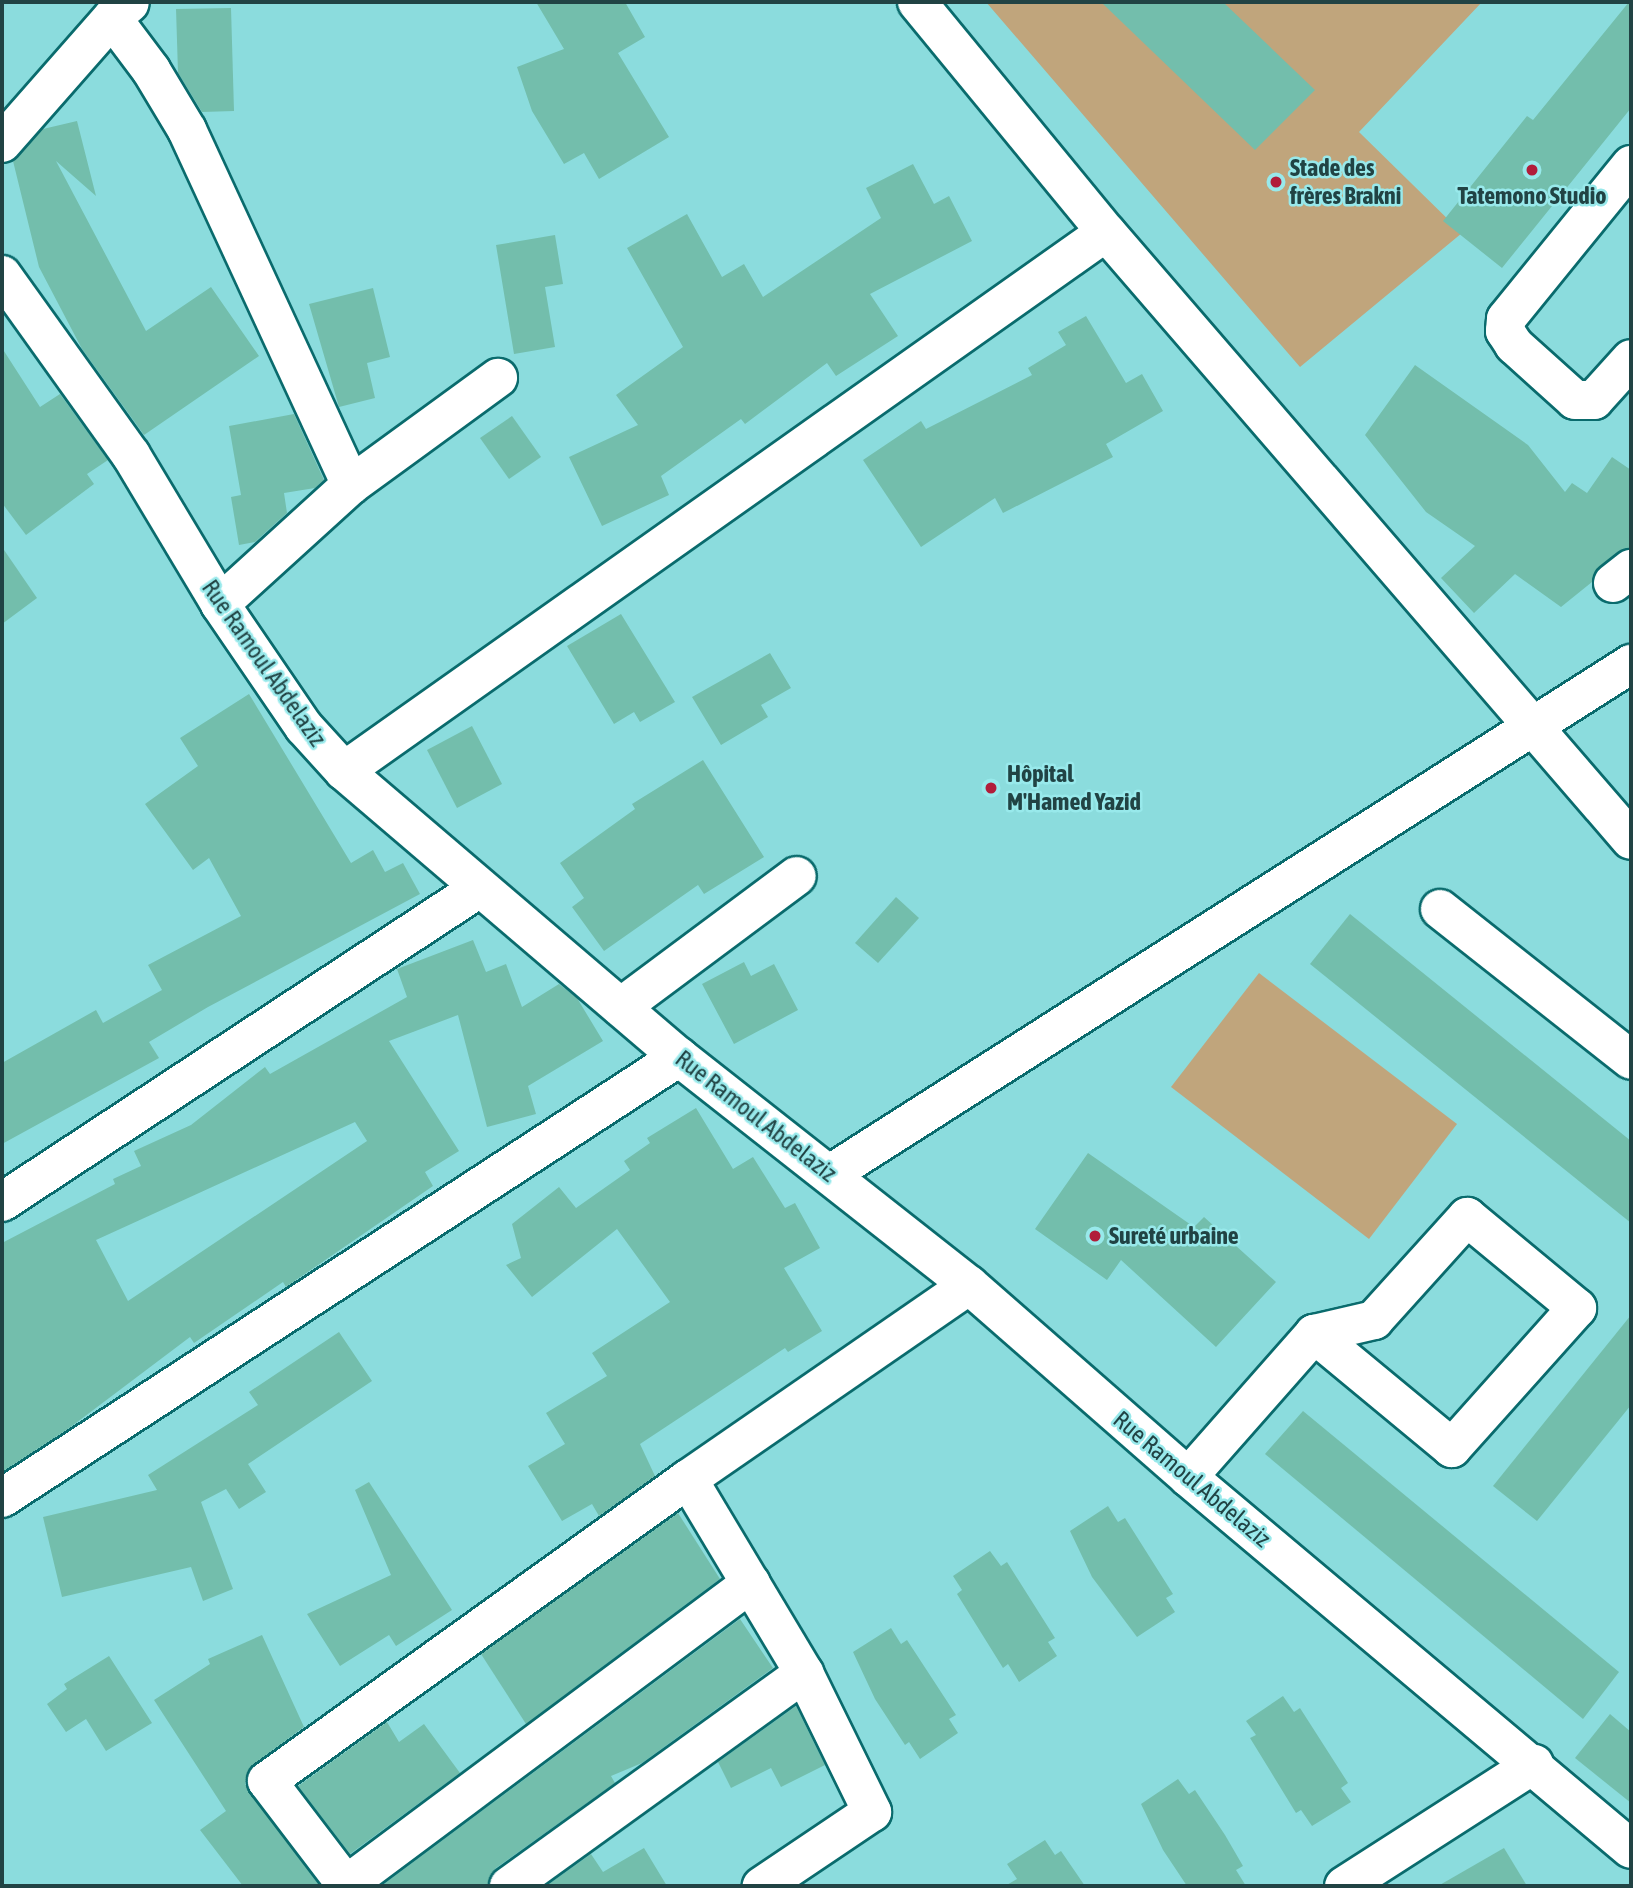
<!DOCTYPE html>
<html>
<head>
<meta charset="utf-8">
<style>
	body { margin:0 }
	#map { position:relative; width:1633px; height:1888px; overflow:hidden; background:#8bdcdd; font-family:"Asap Condensed",sans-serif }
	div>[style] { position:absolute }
	.green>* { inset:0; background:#c0a57c }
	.building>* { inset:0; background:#73beac }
	.roads { filter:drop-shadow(2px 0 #0a6b6d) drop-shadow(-2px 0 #0a6b6d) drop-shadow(0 2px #0a6b6d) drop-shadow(0 -2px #0a6b6d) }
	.minor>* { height:38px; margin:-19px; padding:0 19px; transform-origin:19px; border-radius:19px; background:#fff }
	.dots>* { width:19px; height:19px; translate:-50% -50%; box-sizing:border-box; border:4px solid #98e9eb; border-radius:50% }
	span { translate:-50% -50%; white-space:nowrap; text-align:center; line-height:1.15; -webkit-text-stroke:5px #98e9eb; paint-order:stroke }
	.poi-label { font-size:24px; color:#214344; font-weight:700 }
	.left { translate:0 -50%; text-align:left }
	.street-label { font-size:24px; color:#214344 }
	.frame { position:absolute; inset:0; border:4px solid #214344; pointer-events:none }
</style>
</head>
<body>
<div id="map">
	<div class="green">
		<div style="clip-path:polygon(986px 2px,1482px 2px,1359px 132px,1462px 233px,1300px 367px)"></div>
		<div style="clip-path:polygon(1259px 973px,1457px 1124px,1369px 1239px,1171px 1087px)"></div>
	</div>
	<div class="building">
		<div style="clip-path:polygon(536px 2px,625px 2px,645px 37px,618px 53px,669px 137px,599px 179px,584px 153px,564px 164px,532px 111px,517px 67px,564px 49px)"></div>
		<div style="clip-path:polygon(1101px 2px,1223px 2px,1315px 90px,1255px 150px)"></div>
		<div style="clip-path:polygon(1629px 2px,1631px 108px,1502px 268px,1443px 221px,1527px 116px,1533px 120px)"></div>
		<div style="clip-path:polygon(231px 8px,234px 111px,202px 112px,178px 73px,176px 9px)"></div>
		<div style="clip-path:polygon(77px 121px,96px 196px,56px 161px,146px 331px,211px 287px,259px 356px,144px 435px,82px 349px,39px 267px,13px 161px,43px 129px)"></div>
		<div style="clip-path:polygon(913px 164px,934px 204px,949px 196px,972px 241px,870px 294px,898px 336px,836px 376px,827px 363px,745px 424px,741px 419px,661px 476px,669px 495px,602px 526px,569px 457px,638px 425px,616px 395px,683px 347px,627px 248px,687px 214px,722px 277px,744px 264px,763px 297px,881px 218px,866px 188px)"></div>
		<div style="clip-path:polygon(555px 235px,563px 284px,545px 287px,555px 347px,514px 354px,496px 245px)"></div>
		<div style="clip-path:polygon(373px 288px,390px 357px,367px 363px,375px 398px,339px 407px,309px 304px)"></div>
		<div style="clip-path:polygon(1086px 316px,1126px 383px,1142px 374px,1163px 411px,1106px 444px,1113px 457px,1003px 513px,995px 498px,921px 547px,863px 460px,921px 421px,926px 429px,1032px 375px,1028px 368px,1066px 345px,1058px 332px)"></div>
		<div style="clip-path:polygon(2px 348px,40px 407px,60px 394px,108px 460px,87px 474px,94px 484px,26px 535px,2px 503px)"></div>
		<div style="clip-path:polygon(1415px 365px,1528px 445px,1565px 492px,1572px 483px,1587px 493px,1612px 457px,1631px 470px,1631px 548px,1600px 566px,1592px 582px,1561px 607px,1515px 574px,1474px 613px,1441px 578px,1475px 546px,1426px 512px,1365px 435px)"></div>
		<div style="clip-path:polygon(294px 414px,324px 480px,315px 488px,284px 493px,287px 513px,255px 542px,239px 545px,231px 497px,241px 495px,229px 426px)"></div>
		<div style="clip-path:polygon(512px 416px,541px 457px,509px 479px,480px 438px)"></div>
		<div style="clip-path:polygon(2px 547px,37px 598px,2px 624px)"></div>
		<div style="clip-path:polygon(621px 614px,675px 702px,640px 722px,634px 712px,614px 724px,567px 646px)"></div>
		<div style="clip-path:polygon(770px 653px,791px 688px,761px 705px,768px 717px,721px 745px,692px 697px)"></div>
		<div style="clip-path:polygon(249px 694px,351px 863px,373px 850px,385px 872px,403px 863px,420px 894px,208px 1007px,149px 1042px,159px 1058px,2px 1144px,2px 1063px,96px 1010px,103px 1023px,162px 990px,148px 965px,241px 916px,209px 858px,193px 870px,145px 804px,198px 766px,180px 738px)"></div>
		<div style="clip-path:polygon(472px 726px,502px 784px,457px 808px,427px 750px)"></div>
		<div style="clip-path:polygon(703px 760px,764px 857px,704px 894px,698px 885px,604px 951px,572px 907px,584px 898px,560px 863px,635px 809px,632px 804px)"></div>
		<div style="clip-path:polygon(896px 897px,919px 918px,878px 963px,855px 943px)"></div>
		<div style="clip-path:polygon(1350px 914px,1631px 1141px,1631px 1223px,1310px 964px)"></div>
		<div style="clip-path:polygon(evenodd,473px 940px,486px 972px,506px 964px,522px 1007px,559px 984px,577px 998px,603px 1041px,528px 1086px,536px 1114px,487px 1127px,458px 1015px,389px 1041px,459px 1151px,425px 1172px,433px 1186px,286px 1287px,283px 1282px,194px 1343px,190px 1337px,68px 1429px,2px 1472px,2px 1243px,115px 1184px,113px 1179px,141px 1166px,134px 1151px,191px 1125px,265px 1067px,270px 1074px,407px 997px,397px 969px,473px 940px,355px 1122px,367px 1141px,128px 1301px,96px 1240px,355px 1122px)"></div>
		<div style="clip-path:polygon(744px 962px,751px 976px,774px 964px,798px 1010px,734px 1044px,702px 984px)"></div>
		<div style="clip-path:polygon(696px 1108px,733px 1169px,753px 1157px,785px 1208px,795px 1203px,820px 1248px,784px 1268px,822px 1331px,788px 1352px,785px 1348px,640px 1444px,655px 1476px,599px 1516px,592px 1504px,562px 1521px,528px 1466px,565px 1444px,546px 1413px,607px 1376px,592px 1353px,670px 1302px,617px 1229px,532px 1297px,506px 1265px,521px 1258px,512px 1224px,559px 1187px,576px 1208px,630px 1170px,624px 1161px,650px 1143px,647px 1138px)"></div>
		<div style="clip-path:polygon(1088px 1153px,1194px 1227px,1204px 1217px,1276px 1282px,1216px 1347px,1121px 1260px,1107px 1280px,1035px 1229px)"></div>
		<div style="clip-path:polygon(1631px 1315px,1631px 1405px,1537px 1521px,1493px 1486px)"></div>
		<div style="clip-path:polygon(339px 1332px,372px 1381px,248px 1464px,266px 1492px,239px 1509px,226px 1489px,201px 1502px,233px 1589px,203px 1601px,191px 1567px,62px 1597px,43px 1517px,157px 1490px,148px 1475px,258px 1405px,249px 1392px)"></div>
		<div style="clip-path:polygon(1303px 1411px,1619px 1672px,1583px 1719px,1265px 1454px)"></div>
		<div style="clip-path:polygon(369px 1482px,452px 1610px,396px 1646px,389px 1635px,340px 1666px,307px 1614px,391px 1575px,355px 1490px)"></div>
		<div style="clip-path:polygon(1108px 1506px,1118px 1522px,1125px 1518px,1173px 1594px,1166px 1598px,1175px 1612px,1137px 1637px,1092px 1577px,1070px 1531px)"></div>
		<div style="clip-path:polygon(678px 1513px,720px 1579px,526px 1724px,481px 1654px)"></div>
		<div style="clip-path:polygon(990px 1551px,1001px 1566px,1007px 1562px,1055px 1638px,1048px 1642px,1057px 1656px,1019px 1682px,1008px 1664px,1003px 1668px,957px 1594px,962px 1590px,953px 1576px)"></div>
		<div style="clip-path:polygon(740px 1619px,773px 1668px,642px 1763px,611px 1776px,615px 1783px,496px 1868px,487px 1886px,381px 1886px)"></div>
		<div style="clip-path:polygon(891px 1628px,901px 1644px,907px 1640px,956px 1715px,949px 1719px,958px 1733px,920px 1759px,909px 1742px,905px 1745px,875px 1699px,853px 1652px)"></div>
		<div style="clip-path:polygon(262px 1635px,304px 1727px,254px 1764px,245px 1784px,320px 1886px,243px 1886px,200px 1830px,226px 1811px,154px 1700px,210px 1664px,208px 1659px)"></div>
		<div style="clip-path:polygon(109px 1656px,152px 1723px,106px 1751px,86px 1719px,66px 1732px,47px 1704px,67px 1689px,64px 1684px)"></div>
		<div style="clip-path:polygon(1283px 1696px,1294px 1712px,1300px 1708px,1348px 1783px,1341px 1788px,1351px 1802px,1312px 1826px,1301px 1810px,1296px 1813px,1250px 1738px,1256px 1735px,1246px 1721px)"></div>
		<div style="clip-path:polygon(796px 1706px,825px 1765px,781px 1787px,771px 1768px,731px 1788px,718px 1762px)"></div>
		<div style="clip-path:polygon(1610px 1714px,1631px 1732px,1631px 1803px,1575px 1758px)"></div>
		<div style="clip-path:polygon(387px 1722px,399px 1742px,424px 1724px,460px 1773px,350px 1854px,298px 1786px)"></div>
		<div style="clip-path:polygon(1178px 1779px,1189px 1794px,1195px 1790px,1225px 1835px,1243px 1866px,1236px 1870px,1246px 1886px,1187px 1886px,1163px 1850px,1141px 1804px)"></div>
		<div style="clip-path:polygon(1045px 1840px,1055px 1855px,1061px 1851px,1085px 1886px,1005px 1886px,1017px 1879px,1007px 1864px)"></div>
		<div style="clip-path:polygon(644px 1848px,667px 1886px,546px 1886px,591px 1854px,603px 1872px)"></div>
		<div style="clip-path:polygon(1504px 1848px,1527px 1886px,1438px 1886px)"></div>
	</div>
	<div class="roads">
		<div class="minor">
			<div style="left:917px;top:2px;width:298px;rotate:50.6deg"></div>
			<div style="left:1106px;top:232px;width:803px;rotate:49.19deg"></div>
			<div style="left:112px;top:18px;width:65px;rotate:53.1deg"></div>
			<div style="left:151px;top:70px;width:70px;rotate:59deg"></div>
			<div style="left:187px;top:130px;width:391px;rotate:65.2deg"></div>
			<div style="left:2px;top:143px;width:167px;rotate:-48.7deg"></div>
			<div style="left:112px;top:18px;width:23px;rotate:-40deg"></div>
			<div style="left:1631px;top:165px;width:198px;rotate:129.1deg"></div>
			<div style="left:1506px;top:319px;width:12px;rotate:95deg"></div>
			<div style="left:1505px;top:331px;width:17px;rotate:57deg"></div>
			<div style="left:1514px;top:345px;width:82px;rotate:42deg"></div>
			<div style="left:1575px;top:400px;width:19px"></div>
			<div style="left:1594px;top:400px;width:55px;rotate:-47.9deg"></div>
			<div style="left:2px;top:275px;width:221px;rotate:54.4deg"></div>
			<div style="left:131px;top:455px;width:174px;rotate:59.1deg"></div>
			<div style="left:220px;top:604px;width:149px;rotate:55.7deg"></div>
			<div style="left:304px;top:727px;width:59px;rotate:47.7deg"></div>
			<div style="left:344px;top:771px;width:440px;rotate:40.5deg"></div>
			<div style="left:679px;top:1057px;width:369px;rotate:38.2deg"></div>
			<div style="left:969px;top:1285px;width:291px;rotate:41.2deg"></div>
			<div style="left:1188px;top:1477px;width:578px;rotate:40.02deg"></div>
			<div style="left:1613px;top:583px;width:23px;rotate:-38deg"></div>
			<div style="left:220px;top:604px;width:177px;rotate:-42.3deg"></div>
			<div style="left:351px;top:485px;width:182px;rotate:-36.1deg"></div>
			<div style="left:344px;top:771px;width:933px;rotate:-35.27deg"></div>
			<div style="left:1440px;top:909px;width:243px;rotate:38.3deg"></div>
			<div style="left:621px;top:1007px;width:219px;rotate:-36.7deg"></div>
			<div style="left:830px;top:1174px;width:950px;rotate:-32.49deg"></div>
			<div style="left:2px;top:1202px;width:570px;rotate:-33.33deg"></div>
			<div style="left:1188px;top:1477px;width:191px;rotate:-48.6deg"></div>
			<div style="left:1314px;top:1334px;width:62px;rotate:-13.1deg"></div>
			<div style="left:1374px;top:1320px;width:139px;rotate:-47.9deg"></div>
			<div style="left:1467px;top:1217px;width:143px;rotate:39.6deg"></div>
			<div style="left:1577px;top:1308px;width:188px;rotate:131.8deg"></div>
			<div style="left:1452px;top:1448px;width:179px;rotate:-140.4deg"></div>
			<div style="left:688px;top:1479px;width:226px;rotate:59.1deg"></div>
			<div style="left:804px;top:1673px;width:155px;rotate:63.9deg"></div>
			<div style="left:872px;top:1812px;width:133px;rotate:146.1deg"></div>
			<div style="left:2px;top:1498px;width:808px;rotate:-33.08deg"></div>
			<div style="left:346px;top:1885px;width:505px;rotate:-36.71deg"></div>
			<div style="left:347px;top:1886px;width:132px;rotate:-127.3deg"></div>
			<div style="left:267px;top:1781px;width:518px;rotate:-35.65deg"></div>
			<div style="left:688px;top:1479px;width:341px;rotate:-34.6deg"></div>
			<div style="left:509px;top:1886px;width:364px;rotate:-35.8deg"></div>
			<div style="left:1344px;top:1886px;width:226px;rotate:-32.7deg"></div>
		</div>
	</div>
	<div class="dots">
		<div style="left:1532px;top:170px;background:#b11d3a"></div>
		<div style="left:1276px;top:182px;background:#b11d3a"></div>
		<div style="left:991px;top:788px;background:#b11d3a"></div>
		<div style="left:1095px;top:1236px;background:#b11d3a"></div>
	</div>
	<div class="poi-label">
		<span class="left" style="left:1290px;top:182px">Stade des<br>frères Brakni</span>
		<span style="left:1532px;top:196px">Tatemono Studio</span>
		<span class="left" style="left:1007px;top:788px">Hôpital<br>M'Hamed Yazid</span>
		<span class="left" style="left:1109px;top:1236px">Sureté urbaine</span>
	</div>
	<div class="street-label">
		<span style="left:264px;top:663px;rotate:55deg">Rue Ramoul Abdelaziz</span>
		<span style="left:756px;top:1116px;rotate:38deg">Rue Ramoul Abdelaziz</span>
		<span style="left:1192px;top:1479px;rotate:40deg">Rue Ramoul Abdelaziz</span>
	</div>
	<div class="frame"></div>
</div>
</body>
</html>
